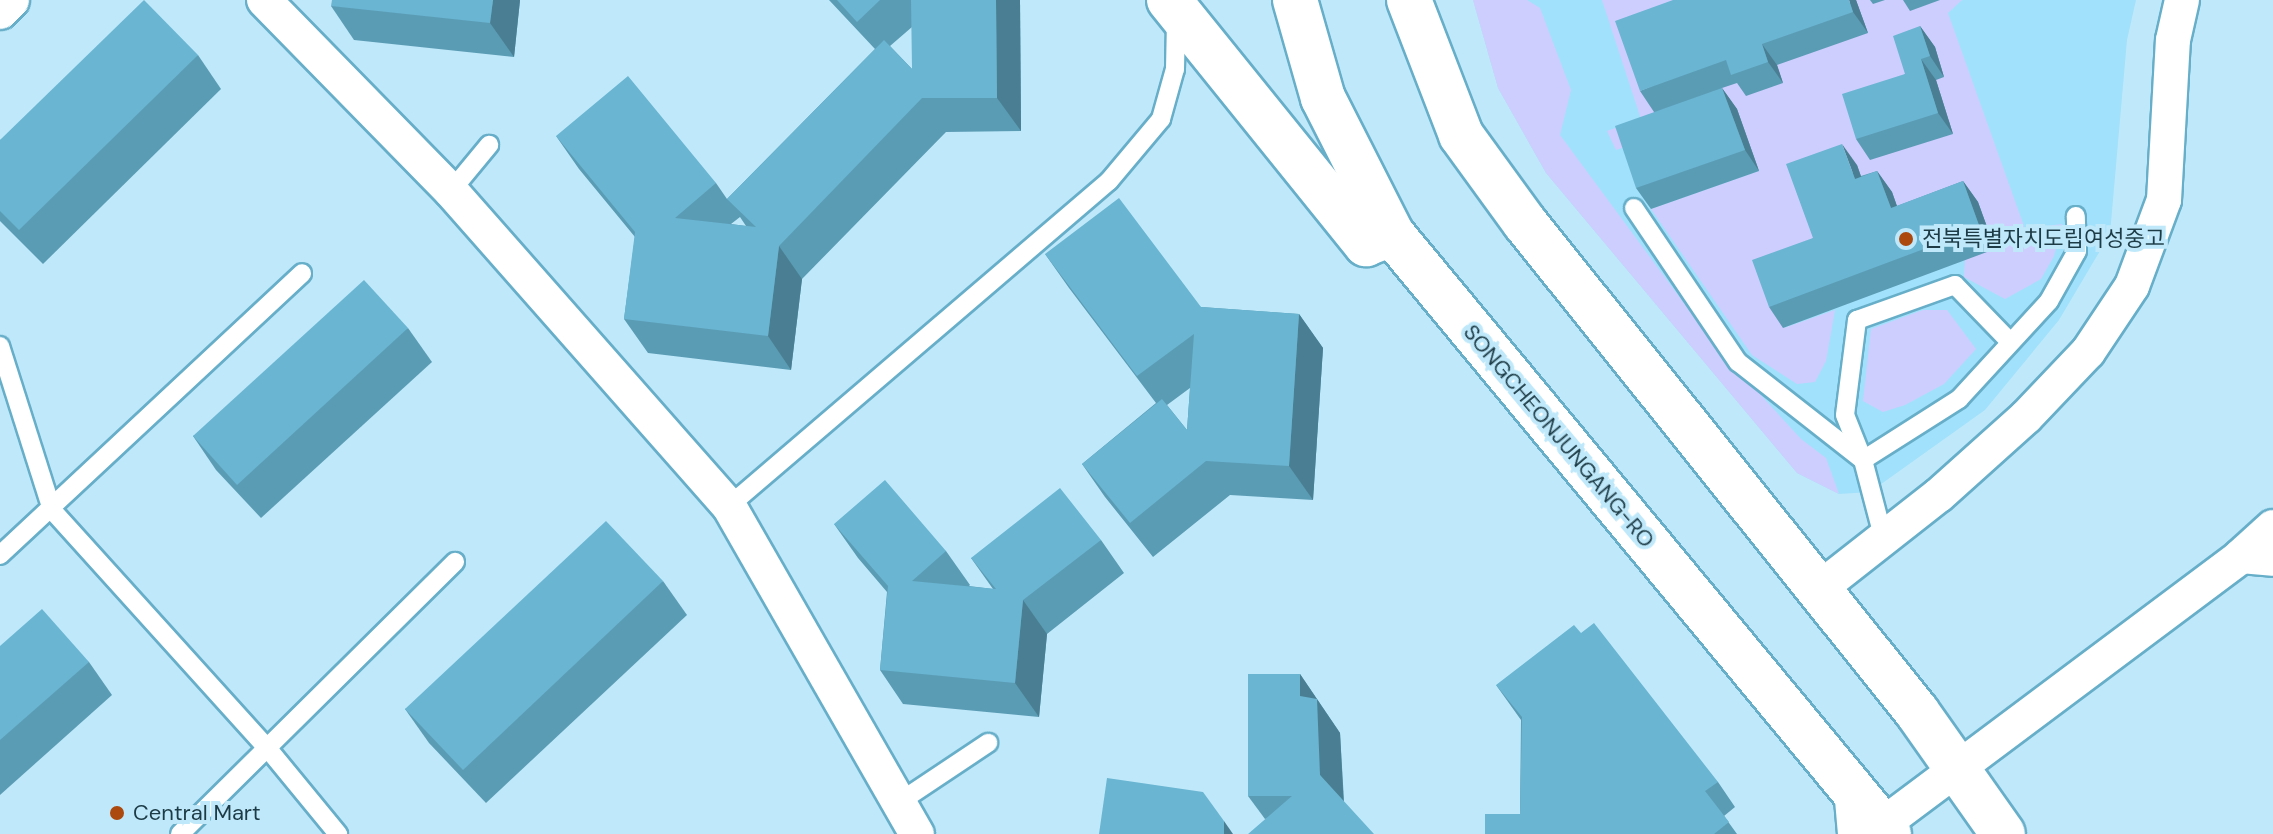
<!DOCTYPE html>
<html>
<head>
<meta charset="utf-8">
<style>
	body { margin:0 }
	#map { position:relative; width:2273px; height:834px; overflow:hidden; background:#bfe9fa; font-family:"DM Sans","Noto Sans KR",sans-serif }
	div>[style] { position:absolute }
	.built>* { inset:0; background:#a2e1fb }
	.green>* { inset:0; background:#cecefe }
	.roads { filter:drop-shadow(2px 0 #67aec9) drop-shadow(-2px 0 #67aec9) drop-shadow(0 2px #67aec9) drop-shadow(0 -2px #67aec9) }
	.service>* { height:18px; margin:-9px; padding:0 9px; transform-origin:9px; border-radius:9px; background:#fff }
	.minor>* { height:34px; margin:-17px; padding:0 17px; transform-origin:17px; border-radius:17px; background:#fff }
	.tertiary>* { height:44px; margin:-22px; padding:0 22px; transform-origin:22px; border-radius:22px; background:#fff }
	.wall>* { inset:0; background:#5b9cb5 }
	.shaded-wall>* { inset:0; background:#4a7f93 }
	.building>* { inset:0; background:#6ab5d2 }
	.dots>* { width:22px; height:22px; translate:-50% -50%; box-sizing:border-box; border:4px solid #bfe9fa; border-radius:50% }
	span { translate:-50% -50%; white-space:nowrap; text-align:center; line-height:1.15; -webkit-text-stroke:8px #bfe9fa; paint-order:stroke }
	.poi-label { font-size:22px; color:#1d3b46 }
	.left { translate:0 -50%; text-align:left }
	.street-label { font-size:22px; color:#1d3b46 }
</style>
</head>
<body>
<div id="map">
	<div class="built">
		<div style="clip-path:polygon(1473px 0,2136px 0,2127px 40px,2110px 234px,2059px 320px,1985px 410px,1870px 492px,1839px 494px,1797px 473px,1546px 173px,1498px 88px)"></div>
	</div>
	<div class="green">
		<div style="clip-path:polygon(1473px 0,1527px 0,1540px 8px,1571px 90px,1560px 135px,1714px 344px,1801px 439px,1826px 458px,1839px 494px,1797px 473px,1546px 173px,1498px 88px)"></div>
		<div style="clip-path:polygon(1602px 0,1962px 0,1948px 13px,2025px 229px,2062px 224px,2054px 256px,2041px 279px,2005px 299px,1964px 277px,1965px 260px,1828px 259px,1784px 328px,1835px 310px,1826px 361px,1815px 382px,1797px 384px,1752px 355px,1651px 209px,1759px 171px,1736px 109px,1616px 150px,1607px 131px,1641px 119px)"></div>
		<div style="clip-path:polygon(1923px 310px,1947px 310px,1976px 349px,1944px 384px,1905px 405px,1883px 412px,1863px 401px,1871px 329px)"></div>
	</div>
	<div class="roads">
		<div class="service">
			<div style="left:451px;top:191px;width:60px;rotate:-50.4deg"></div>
			<div style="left:1634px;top:208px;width:186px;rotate:56deg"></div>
			<div style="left:1738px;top:362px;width:159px;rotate:38.1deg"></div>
			<div style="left:0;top:346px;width:172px;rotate:72.4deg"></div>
			<div style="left:52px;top:510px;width:324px;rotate:47.9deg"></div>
			<div style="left:269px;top:750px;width:109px;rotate:50.6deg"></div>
			<div style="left:1863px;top:460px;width:48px;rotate:-111.8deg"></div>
			<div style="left:1845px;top:415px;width:96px;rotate:-82.8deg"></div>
			<div style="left:1857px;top:320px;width:104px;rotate:-19.7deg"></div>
			<div style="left:1955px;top:285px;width:79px;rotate:46deg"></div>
			<div style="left:729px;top:506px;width:500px;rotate:-40.54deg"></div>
			<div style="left:1109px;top:181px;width:81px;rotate:-50deg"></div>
			<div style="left:1161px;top:119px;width:52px;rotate:-74.4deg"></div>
			<div style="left:1175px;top:69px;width:49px;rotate:-88.8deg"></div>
			<div style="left:1884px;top:540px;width:83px;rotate:-104.7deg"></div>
			<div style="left:1863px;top:460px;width:114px;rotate:-32.4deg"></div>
			<div style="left:1959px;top:399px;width:133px;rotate:-47.4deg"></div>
			<div style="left:2049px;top:301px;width:57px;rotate:-60.8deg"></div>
			<div style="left:2077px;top:251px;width:35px;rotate:-92deg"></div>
			<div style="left:0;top:555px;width:413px;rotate:-43deg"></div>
			<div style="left:901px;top:801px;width:105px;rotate:-33.7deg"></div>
			<div style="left:180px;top:834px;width:387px;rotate:-44.7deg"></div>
		</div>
		<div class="minor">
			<div style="left:264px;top:0;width:267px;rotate:45.6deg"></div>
			<div style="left:451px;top:191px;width:420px;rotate:48.6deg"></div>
			<div style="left:729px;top:506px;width:378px;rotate:60.2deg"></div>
			<div style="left:0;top:12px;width:17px;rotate:-45deg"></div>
			<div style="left:2241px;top:556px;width:43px;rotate:-42.2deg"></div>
			<div style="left:1819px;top:589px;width:152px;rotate:-38.1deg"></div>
			<div style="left:1939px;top:495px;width:117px;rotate:-41.9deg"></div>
			<div style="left:2026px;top:417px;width:90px;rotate:-46.4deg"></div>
			<div style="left:2088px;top:352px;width:79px;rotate:-56.3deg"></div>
			<div style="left:2132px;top:286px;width:92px;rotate:-69.6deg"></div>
			<div style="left:2164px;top:200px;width:160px;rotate:-86.8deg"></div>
			<div style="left:2173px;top:40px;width:41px;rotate:-77.3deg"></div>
			<div style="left:1851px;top:788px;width:46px;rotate:85deg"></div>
			<div style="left:1882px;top:825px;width:449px;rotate:-36.8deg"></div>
			<div style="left:2241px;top:556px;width:32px;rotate:5deg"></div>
		</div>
		<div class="tertiary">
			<div style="left:1169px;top:0;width:314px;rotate:51.1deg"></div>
			<div style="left:1366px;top:244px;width:28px;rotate:-21deg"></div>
			<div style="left:1295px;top:0;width:102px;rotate:74.1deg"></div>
			<div style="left:1323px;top:98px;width:153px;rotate:63.1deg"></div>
			<div style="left:1392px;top:234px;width:779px;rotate:50.36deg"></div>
			<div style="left:1409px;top:0;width:145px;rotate:68.9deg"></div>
			<div style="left:1461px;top:135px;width:109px;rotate:54deg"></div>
			<div style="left:1525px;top:223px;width:627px;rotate:51.28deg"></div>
			<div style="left:1917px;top:712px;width:149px;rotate:54.8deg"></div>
		</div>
	</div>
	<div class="wall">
		<div style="clip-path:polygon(520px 0,514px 57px,354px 40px,331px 6px)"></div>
		<div style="clip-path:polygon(evenodd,829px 0,1020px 0,1021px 131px,946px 132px,802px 279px,791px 370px,648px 353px,624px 319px,635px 237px,579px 169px,556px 136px,716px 183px,727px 199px,875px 49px,829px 0,912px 27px,912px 69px,890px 46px,912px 27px,829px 0,740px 217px,746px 226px,731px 224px,740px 217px)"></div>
		<div style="clip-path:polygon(1856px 0,1868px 33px,1777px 65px,1783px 83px,1746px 96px,1737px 83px,1722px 88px,1737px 109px,1759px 171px,1651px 209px,1636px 188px,1654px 112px,1640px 91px)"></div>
		<div style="clip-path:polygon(1870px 0,1885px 0,1873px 4px)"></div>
		<div style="clip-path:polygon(1903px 0,1940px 0,1910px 11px)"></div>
		<div style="clip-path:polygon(1920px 26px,1935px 47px,1944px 77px,1936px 80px,1953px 134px,1870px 160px,1856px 139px,1905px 74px)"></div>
		<div style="clip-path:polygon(198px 55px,221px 89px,43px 264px,0 221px,0 140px)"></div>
		<div style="clip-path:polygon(1857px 165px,1861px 176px,1877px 171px,1892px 192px,1897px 206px,1963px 181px,1978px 202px,1995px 249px,1783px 328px,1769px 307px,1813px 238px)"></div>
		<div style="clip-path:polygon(evenodd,1045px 254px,1201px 307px,1299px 314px,1323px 348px,1313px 500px,1230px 495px,1153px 557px,1105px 497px,1082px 464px,1156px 403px,1069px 288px,1045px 254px,1190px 388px,1187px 430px,1167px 405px,1190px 388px)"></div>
		<div style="clip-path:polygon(408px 328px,432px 362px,261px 518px,216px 470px,193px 436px)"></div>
		<div style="clip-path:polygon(834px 524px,946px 551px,970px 585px,969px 586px,993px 589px,971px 558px,1101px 540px,1124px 573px,1047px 634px,1039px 717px,903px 704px,880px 670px,887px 592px,858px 558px)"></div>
		<div style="clip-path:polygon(663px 581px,687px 615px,486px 803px,429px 743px,405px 709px)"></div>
		<div style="clip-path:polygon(0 646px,89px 662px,112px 695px,0 795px)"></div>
		<div style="clip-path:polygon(1300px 674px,1340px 733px,1344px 801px,1265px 819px,1248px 796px)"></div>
		<div style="clip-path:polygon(1496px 685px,1718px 782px,1735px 807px,1724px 816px,1737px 834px,1485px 834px,1520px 814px,1521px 720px)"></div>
	</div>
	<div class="shaded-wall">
		<div style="clip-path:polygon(493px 0,520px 0,514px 57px,490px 23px)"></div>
		<div style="clip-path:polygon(996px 0,1020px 0,1021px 131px,997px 98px)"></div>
		<div style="clip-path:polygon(1849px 0,1856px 0,1868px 33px,1853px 12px)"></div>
		<div style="clip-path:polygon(1920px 26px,1935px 47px,1944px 77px,1930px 56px)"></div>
		<div style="clip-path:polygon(1762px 44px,1777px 65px,1783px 83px,1768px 62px)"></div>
		<div style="clip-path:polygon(1921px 59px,1936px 80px,1953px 134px,1938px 113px)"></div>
		<div style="clip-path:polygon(1722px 88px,1737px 109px,1759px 171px,1745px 150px)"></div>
		<div style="clip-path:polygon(1842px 144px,1857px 165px,1869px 200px,1855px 179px)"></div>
		<div style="clip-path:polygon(1877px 171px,1892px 192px,1905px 229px,1891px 208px)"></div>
		<div style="clip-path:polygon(1963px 181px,1978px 202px,1995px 249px,1980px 228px)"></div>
		<div style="clip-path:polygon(779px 246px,802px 279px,791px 370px,768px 336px)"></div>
		<div style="clip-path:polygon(1299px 314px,1323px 348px,1313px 500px,1289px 466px)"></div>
		<div style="clip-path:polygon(1023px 600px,1047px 634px,1039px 717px,1015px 683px)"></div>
		<div style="clip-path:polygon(1300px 674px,1340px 733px,1344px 809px,1320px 775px,1300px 696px)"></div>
		<div style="clip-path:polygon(1224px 821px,1233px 834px,1224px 834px)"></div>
	</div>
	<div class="building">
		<div style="clip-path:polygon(144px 0,198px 55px,19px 230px,0 211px,0 140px)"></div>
		<div style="clip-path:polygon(332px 0,493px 0,490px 23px,331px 6px)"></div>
		<div style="clip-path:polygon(837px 0,880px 0,857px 22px)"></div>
		<div style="clip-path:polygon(911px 0,996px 0,997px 98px,922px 98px,779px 246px,768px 336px,624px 319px,635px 232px,556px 136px,628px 76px,716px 183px,675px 218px,756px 227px,727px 199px,884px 40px,912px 69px)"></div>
		<div style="clip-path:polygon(1673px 0,1849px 0,1853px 12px,1762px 44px,1768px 62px,1731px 75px,1726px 60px,1640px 91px,1615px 21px)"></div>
		<div style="clip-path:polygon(1920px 26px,1930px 56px,1921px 59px,1938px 113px,1856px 139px,1842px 94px,1905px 74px,1893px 36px)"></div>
		<div style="clip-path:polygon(1722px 88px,1745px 150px,1636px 188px,1615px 126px)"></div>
		<div style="clip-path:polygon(1842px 144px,1855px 179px,1877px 171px,1891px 208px,1963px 181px,1980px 228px,1769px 307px,1752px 260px,1813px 238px,1786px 164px)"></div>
		<div style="clip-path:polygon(1119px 198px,1201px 307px,1299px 314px,1289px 466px,1206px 461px,1130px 523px,1082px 464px,1162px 399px,1187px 430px,1194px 334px,1137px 376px,1045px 254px)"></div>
		<div style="clip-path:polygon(364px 280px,408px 328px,237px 485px,193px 436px)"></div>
		<div style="clip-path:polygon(885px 480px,946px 551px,912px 581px,996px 589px,971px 558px,1060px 488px,1101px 540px,1023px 600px,1015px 683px,880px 670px,888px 586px,834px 524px)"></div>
		<div style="clip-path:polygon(606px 521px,663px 581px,463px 770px,405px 709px)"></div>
		<div style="clip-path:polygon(42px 609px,89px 662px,0 740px,0 646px)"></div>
		<div style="clip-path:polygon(1594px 623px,1718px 782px,1705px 791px,1729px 822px,1714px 834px,1485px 834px,1485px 814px,1520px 814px,1522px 717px,1496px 685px,1574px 625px,1581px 633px)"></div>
		<div style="clip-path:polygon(1248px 674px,1300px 674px,1300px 696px,1317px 699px,1320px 775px,1374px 834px,1248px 834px,1292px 796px,1248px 796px)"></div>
		<div style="clip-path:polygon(1107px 778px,1203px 792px,1224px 821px,1224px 834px,1099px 834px)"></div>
	</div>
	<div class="dots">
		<div style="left:1906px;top:239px;background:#ac490e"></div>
		<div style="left:117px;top:813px;background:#ac490e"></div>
	</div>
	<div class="poi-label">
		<span class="left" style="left:1922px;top:239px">전북특별자치도립여성중고</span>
		<span class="left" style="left:133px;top:813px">Central Mart</span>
	</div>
	<div class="street-label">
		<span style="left:1559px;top:436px;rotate:50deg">SONGCHEONJUNGANG-RO</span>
	</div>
</div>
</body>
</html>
